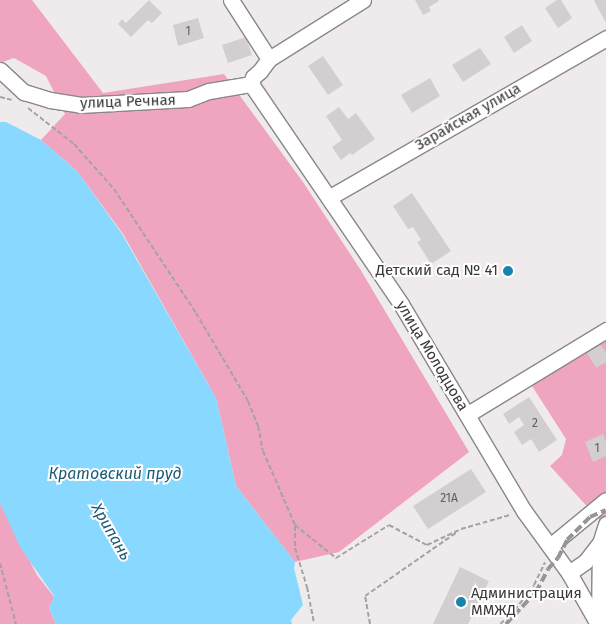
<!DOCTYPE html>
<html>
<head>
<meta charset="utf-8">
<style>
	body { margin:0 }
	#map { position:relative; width:606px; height:624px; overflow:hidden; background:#efebec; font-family:"Fira Sans",sans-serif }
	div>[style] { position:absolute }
	.forest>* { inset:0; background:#efa4bf }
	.water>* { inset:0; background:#89d8ff }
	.building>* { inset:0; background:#d3cfd0 }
	.path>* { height:2px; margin-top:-1px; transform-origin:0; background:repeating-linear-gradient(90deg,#a6a2a3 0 5px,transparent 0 7.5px) }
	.roads { filter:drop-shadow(1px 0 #8a8788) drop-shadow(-1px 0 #8a8788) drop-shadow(0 1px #8a8788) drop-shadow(0 -1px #8a8788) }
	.minor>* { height:15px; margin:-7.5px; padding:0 7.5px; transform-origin:7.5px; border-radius:7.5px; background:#fff }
	.rail>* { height:4px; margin-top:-2px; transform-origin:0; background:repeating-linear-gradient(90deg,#989596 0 8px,transparent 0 12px) }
	.dots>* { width:14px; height:14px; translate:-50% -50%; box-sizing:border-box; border:2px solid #fff; border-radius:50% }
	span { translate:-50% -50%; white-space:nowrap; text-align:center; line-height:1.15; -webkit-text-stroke:4px #fff; paint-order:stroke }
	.number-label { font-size:12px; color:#605e5f }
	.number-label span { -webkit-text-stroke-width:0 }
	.street-label { font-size:15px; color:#3a3839 }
	.poi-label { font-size:15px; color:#3a3839 }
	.right { translate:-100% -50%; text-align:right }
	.left { translate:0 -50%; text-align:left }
	.water-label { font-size:16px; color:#1d5a74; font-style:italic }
</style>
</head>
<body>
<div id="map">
	<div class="forest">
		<div style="clip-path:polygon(0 0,32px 0,103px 93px,224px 74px,303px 182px,360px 269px,469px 452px,339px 552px,295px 562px,236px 486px,216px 398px,123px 234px,77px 171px,41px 140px,65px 114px,46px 76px,14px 58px,0 63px)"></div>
		<div style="clip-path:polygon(606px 323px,606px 527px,550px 466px,562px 455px,566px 439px,525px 375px)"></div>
		<div style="clip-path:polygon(0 503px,37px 575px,54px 597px,49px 608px,56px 624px,0 624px)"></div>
	</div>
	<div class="water">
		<div style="clip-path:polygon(0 122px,6px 122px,41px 140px,77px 171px,122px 234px,216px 398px,236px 486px,295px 562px,294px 568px,303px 605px,291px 620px,292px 624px,56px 624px,49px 608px,54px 596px,20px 547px,0 503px)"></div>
	</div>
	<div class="building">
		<div style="clip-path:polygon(149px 0,162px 13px,152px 23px,148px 20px,131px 37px,118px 24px,122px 19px,126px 23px)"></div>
		<div style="clip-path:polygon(415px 0,438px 0,439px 1px,429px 7px,431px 11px,423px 15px)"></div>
		<div style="clip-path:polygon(557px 0,561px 0,572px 18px,558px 28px,545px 8px)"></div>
		<div style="clip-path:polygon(595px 0,606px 0,606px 23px,594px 1px)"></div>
		<div style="clip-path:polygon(198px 18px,204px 38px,178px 46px,173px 25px)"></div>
		<div style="clip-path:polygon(522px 25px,532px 41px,514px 53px,504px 37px)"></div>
		<div style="clip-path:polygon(246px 37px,252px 55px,228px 63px,222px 45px)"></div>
		<div style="clip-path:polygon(480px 48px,491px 64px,463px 82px,452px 65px)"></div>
		<div style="clip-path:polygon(323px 56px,343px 85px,328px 95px,308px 66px)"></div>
		<div style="clip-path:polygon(430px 78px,440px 96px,412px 113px,401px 95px)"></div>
		<div style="clip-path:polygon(339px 107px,348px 119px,356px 113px,375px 139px,352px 155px,350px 153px,341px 160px,332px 147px,342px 140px,326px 116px)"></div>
		<div style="clip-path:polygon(412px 193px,451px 251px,431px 264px,417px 242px,421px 240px,413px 227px,408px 229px,393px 206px)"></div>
		<div style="clip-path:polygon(601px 345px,606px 353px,606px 362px,596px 368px,587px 353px)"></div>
		<div style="clip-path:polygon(529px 397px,557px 440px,539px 452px,531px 439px,522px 445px,514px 432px,524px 425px,519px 417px,509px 424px,503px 414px)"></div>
		<div style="clip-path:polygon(603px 434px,606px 442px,606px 456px,593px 462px,585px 442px)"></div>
		<div style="clip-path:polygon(471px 469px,486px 492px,428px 529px,413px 506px)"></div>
		<div style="clip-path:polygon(460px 567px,489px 581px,468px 624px,433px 624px)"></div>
	</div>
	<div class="path">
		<div style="left:0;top:97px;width:12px;rotate:14deg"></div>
		<div style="left:28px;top:108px;width:58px;rotate:38deg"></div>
		<div style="left:74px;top:144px;width:60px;rotate:48.4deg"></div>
		<div style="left:114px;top:189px;width:149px;rotate:56.5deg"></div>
		<div style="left:196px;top:313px;width:102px;rotate:59.4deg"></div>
		<div style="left:248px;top:401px;width:27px;rotate:68deg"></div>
		<div style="left:258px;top:426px;width:25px;rotate:79deg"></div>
		<div style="left:263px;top:451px;width:81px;rotate:66.6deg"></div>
		<div style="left:295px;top:525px;width:53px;rotate:38.8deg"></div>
		<div style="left:336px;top:558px;width:62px;rotate:-31.9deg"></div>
		<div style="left:389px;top:525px;width:43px;rotate:27.8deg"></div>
		<div style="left:427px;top:545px;width:38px;rotate:-25deg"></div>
		<div style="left:461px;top:529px;width:51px;rotate:-15.9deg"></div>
		<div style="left:295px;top:526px;width:22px;rotate:90deg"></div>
		<div style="left:295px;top:548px;width:41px;rotate:72.9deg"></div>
		<div style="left:307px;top:587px;width:38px;rotate:79deg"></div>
		<div style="left:0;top:563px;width:63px;rotate:75.3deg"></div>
		<div style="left:370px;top:624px;width:28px;rotate:-100deg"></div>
		<div style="left:365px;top:596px;width:112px;rotate:-34.8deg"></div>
		<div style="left:500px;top:624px;width:13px;rotate:-39deg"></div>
		<div style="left:510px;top:616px;width:39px;rotate:-52deg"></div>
		<div style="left:534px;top:585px;width:25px;rotate:-64deg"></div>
	</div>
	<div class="roads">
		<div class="minor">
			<div style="left:231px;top:0;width:70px;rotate:57.2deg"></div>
			<div style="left:363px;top:0;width:111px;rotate:147.9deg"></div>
			<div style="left:269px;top:59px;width:15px;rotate:127deg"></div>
			<div style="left:260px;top:71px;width:9px;rotate:139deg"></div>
			<div style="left:253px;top:77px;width:7px;rotate:106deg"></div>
			<div style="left:251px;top:84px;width:266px;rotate:55.7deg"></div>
			<div style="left:401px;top:304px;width:241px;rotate:59.3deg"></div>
			<div style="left:524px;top:511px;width:77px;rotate:54deg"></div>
			<div style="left:569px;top:573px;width:59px;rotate:60.4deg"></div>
			<div style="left:0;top:70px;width:33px;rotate:43deg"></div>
			<div style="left:24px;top:92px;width:27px;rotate:17deg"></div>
			<div style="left:50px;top:100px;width:30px;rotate:9deg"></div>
			<div style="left:80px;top:105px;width:108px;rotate:-3.2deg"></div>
			<div style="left:188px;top:99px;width:22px;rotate:-21deg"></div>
			<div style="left:209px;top:91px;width:43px;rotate:-9.5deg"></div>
			<div style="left:330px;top:197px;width:319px;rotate:-29.9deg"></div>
			<div style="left:468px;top:414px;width:162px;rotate:-31.3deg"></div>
			<div style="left:550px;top:546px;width:72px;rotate:-39.4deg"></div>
			<div style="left:569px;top:573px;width:19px;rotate:-35deg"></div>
			<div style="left:585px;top:562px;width:24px;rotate:-52deg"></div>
			<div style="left:599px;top:622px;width:79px;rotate:-89.3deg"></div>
			<div style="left:600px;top:543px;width:20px;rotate:-72deg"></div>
		</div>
	</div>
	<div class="rail">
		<div style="left:506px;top:624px;width:44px;rotate:-46.8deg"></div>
		<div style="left:536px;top:592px;width:26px;rotate:-62deg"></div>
		<div style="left:548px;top:569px;width:15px;rotate:-48deg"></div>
		<div style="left:558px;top:558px;width:20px;rotate:-63deg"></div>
		<div style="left:567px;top:540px;width:33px;rotate:-45deg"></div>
		<div style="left:590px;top:517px;width:17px;rotate:-24deg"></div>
	</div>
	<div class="dots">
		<div style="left:508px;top:271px;background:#1a83ac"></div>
		<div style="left:461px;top:602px;background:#1a83ac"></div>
	</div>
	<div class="number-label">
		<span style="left:188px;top:32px">1</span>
		<span style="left:535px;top:424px">2</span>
		<span style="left:597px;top:449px">1</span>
		<span style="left:449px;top:499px">21А</span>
	</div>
	<div class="street-label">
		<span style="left:128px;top:102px;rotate:-2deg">улица Речная</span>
		<span style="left:468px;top:117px;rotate:-30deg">Зарайская улица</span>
		<span style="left:432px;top:356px;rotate:59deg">улица Молодцова</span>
	</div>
	<div class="poi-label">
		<span class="right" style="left:498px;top:271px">Детский сад № 41</span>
		<span class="left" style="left:471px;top:602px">Администрация<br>ММЖД</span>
	</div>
	<div class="water-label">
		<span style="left:115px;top:474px">Кратовский пруд</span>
		<span style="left:111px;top:532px;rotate:60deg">Хрипань</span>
	</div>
</div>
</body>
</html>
